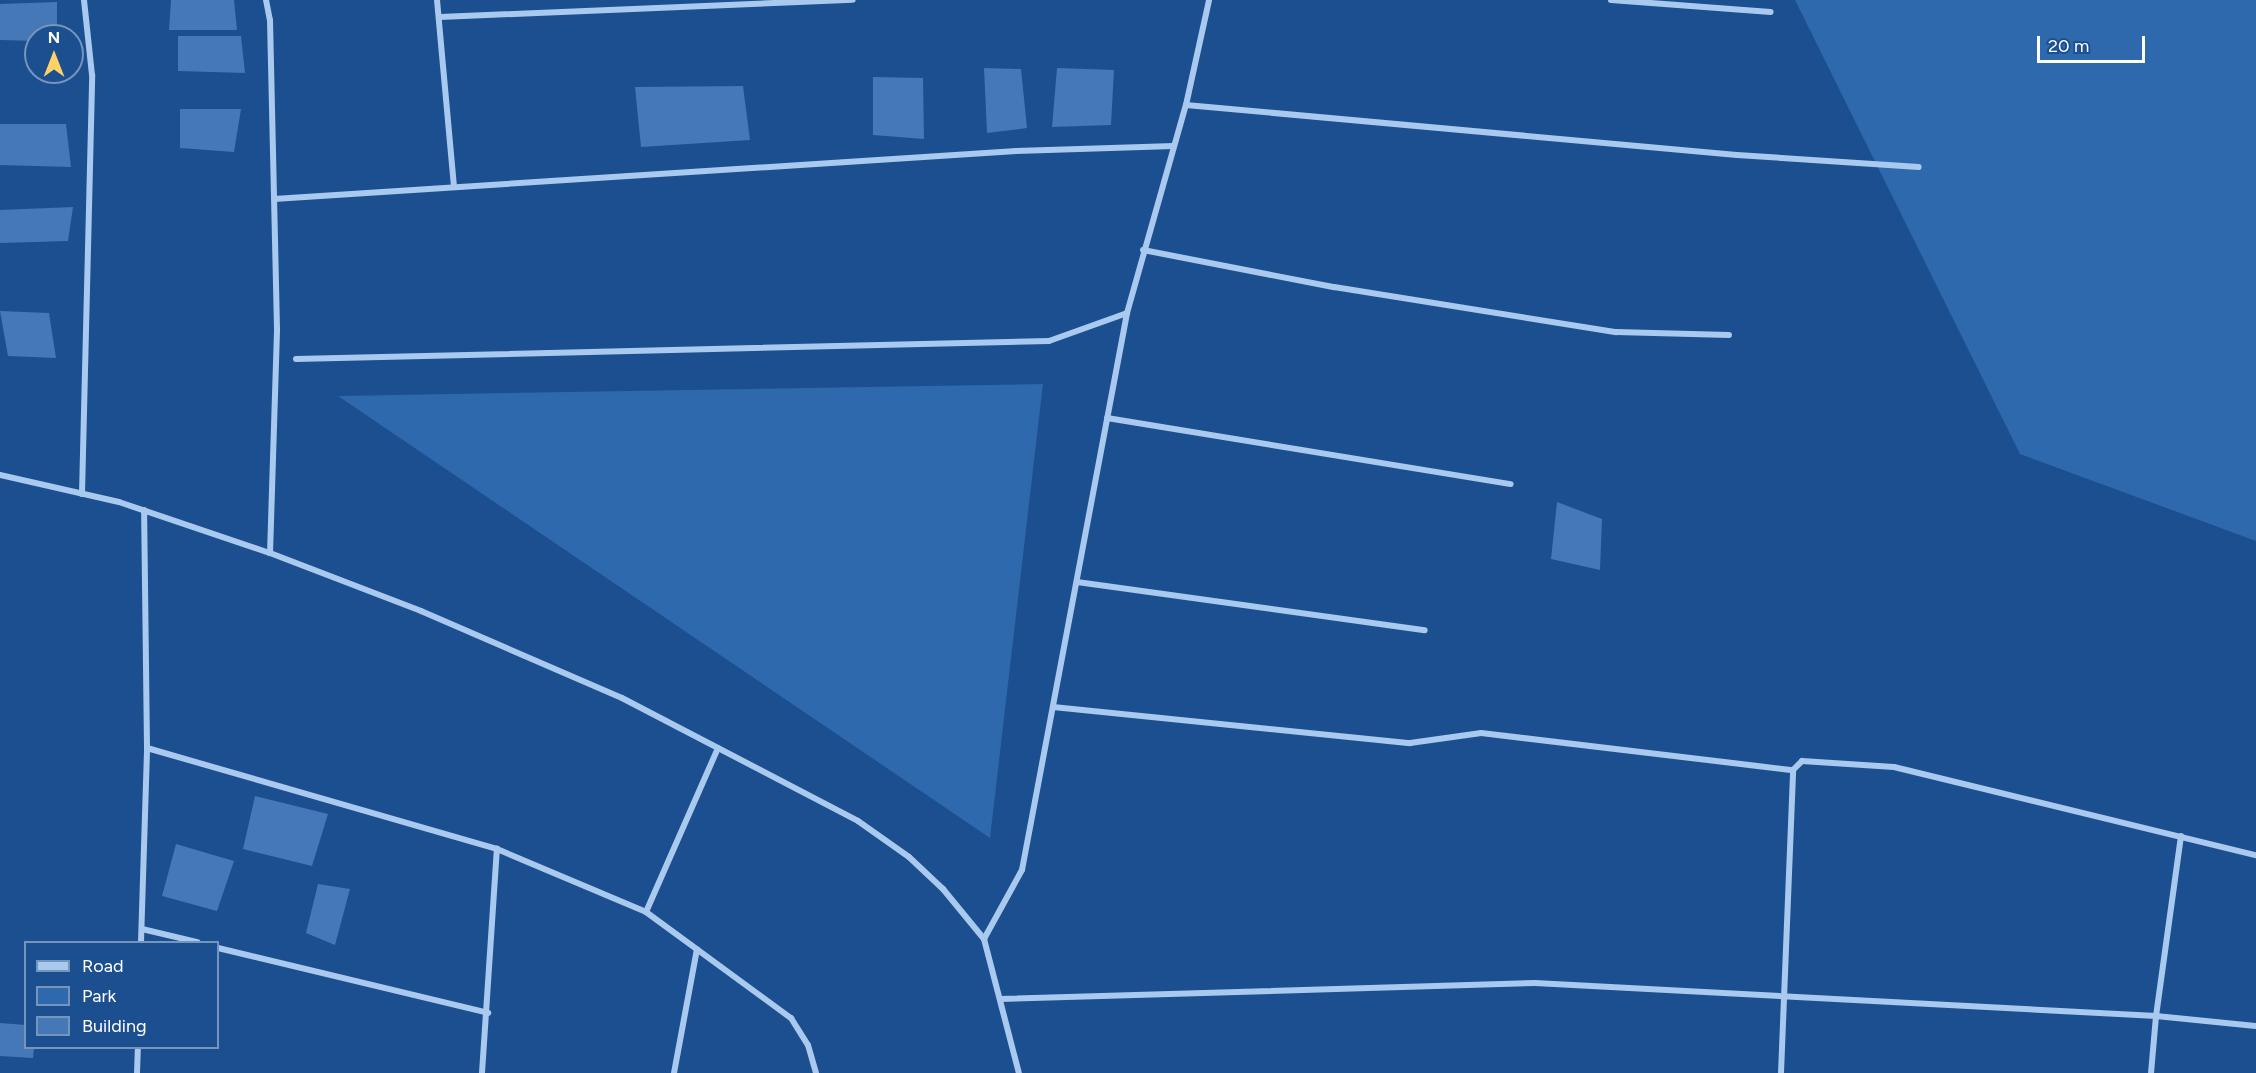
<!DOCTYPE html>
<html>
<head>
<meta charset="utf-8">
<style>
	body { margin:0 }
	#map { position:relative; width:2256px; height:1073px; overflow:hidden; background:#1b4f8f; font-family:Figtree,sans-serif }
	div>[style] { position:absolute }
	.green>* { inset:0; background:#2e69ad }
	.building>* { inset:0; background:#4478b7 }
	.street>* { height:6px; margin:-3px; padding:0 3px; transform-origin:3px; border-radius:3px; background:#a9c9ee }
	span { translate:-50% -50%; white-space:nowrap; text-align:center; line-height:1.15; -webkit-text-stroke:6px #1b4f8f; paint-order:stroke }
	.legend { position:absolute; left:24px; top:941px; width:195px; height:108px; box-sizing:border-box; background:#1b4f8f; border:2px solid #7695bc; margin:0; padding:8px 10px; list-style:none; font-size:18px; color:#fff }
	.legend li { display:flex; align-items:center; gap:12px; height:30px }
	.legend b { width:30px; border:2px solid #7695bc }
	.north { position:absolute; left:24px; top:24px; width:60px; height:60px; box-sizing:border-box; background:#1b4f8f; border:2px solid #7695bc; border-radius:50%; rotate:0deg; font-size:16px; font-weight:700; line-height:24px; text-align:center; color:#fff }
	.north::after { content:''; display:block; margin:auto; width:21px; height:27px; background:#ffd166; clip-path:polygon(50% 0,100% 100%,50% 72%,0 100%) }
	.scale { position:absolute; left:2037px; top:36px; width:108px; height:27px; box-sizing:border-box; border:3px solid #fff; border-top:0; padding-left:8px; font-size:18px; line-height:21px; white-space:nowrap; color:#fff; -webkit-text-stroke:4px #1b4f8f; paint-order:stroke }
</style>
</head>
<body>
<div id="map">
	<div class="green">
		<div style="clip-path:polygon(1795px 0,2256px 0,2256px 541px,2020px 454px)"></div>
		<div style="clip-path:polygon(1043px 384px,990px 838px,338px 396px)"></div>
	</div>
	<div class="building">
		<div style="clip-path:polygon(171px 0,234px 0,237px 30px,169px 30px)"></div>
		<div style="clip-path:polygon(57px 2px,57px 36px,36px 36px,36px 41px,0 40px,0 4px)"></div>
		<div style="clip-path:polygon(178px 36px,241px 36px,245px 73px,178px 71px)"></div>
		<div style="clip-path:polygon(984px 68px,1021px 69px,1027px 128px,987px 133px)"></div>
		<div style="clip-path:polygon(1057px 68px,1114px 70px,1111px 125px,1052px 127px)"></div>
		<div style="clip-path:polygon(873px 77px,923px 78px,924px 139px,873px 135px)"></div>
		<div style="clip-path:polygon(743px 86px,750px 140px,641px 147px,635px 87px)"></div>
		<div style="clip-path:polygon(180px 109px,241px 109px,234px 152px,180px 148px)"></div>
		<div style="clip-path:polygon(0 124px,66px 124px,71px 167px,0 165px)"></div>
		<div style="clip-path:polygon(73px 207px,68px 241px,0 243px,0 210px)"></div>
		<div style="clip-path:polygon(0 311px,49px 313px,56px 358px,8px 356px)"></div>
		<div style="clip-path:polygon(1557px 502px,1602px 519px,1600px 570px,1551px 559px)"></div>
		<div style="clip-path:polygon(255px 796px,328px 814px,312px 866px,243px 849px)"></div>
		<div style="clip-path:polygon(176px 844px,234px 861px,217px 911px,162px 896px)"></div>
		<div style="clip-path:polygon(318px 884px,350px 889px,335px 945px,306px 933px)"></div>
		<div style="clip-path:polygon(0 1023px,26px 1025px,26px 1048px,34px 1048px,33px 1058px,0 1056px)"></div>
	</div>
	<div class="street">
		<div style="left:266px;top:0;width:20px;rotate:79deg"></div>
		<div style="left:270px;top:20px;width:311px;rotate:88.7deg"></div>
		<div style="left:277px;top:331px;width:222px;rotate:91.8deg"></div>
		<div style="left:270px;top:553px;width:162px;rotate:21deg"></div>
		<div style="left:421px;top:611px;width:219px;rotate:23.4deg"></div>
		<div style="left:622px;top:698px;width:266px;rotate:27.5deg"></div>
		<div style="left:858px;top:821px;width:62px;rotate:35.2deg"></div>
		<div style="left:909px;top:857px;width:47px;rotate:43.3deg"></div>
		<div style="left:943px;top:889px;width:65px;rotate:50.6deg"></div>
		<div style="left:984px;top:939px;width:79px;rotate:-61.2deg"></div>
		<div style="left:1022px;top:870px;width:567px;rotate:-79.32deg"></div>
		<div style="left:1127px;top:313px;width:216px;rotate:-74.2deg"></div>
		<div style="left:1186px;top:105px;width:107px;rotate:-77.6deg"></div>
		<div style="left:437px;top:0;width:187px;rotate:84.8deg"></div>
		<div style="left:1611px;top:0;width:160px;rotate:4.3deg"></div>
		<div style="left:440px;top:17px;width:413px;rotate:-2.4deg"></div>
		<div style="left:1186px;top:105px;width:553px;rotate:5.19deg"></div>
		<div style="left:1737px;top:155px;width:182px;rotate:3.8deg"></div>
		<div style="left:274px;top:199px;width:744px;rotate:-3.7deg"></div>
		<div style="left:1016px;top:151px;width:158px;rotate:-1.8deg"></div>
		<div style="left:1143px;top:250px;width:195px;rotate:11deg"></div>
		<div style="left:1334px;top:287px;width:286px;rotate:9.1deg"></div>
		<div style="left:1616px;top:332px;width:113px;rotate:1.5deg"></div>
		<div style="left:296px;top:359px;width:753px;rotate:-1.37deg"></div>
		<div style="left:1049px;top:341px;width:83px;rotate:-19.7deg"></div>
		<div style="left:1107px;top:418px;width:409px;rotate:9.3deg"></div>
		<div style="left:0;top:475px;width:122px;rotate:12.8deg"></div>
		<div style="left:119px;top:502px;width:159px;rotate:18.7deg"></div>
		<div style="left:82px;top:494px;width:419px;rotate:-88.6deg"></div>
		<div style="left:92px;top:75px;width:75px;rotate:-96.1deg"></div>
		<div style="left:1077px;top:582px;width:351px;rotate:7.9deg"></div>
		<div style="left:1053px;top:707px;width:359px;rotate:5.8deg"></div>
		<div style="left:1410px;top:743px;width:72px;rotate:-8deg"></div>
		<div style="left:1481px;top:733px;width:314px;rotate:6.8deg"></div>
		<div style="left:147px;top:748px;width:364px;rotate:16.1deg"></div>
		<div style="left:497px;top:849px;width:162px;rotate:22.9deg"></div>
		<div style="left:646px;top:912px;width:180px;rotate:36.2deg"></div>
		<div style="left:791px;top:1018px;width:32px;rotate:58deg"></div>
		<div style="left:808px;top:1045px;width:29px;rotate:74deg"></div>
		<div style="left:2181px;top:836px;width:182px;rotate:97.9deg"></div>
		<div style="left:2156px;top:1016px;width:100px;rotate:5.7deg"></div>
		<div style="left:646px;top:912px;width:179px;rotate:-66.3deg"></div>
		<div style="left:142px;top:929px;width:57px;rotate:13.3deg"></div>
		<div style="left:984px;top:939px;width:138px;rotate:75.4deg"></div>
		<div style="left:141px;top:942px;width:194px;rotate:-88.2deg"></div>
		<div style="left:147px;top:748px;width:238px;rotate:-90.7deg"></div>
		<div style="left:218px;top:948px;width:278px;rotate:13.5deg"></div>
		<div style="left:1000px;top:999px;width:535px;rotate:-1.71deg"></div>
		<div style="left:1535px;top:983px;width:622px;rotate:3.04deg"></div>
		<div style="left:2156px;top:1016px;width:57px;rotate:95deg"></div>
		<div style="left:137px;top:1073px;width:25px;rotate:-88deg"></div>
		<div style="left:482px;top:1073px;width:225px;rotate:-86.2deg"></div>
		<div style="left:674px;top:1073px;width:126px;rotate:-79.5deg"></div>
		<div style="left:1781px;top:1073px;width:303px;rotate:-87.7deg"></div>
		<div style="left:1793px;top:770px;width:13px;rotate:-45deg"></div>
		<div style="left:1802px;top:761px;width:92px;rotate:3.7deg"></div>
		<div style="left:1894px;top:767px;width:373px;rotate:13.7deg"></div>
	</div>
	<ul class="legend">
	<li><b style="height:8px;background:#a9c9ee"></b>Road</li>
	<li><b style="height:16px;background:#2e69ad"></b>Park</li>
	<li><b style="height:16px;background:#4478b7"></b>Building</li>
	</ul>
	<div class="north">N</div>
	<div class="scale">20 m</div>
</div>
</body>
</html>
